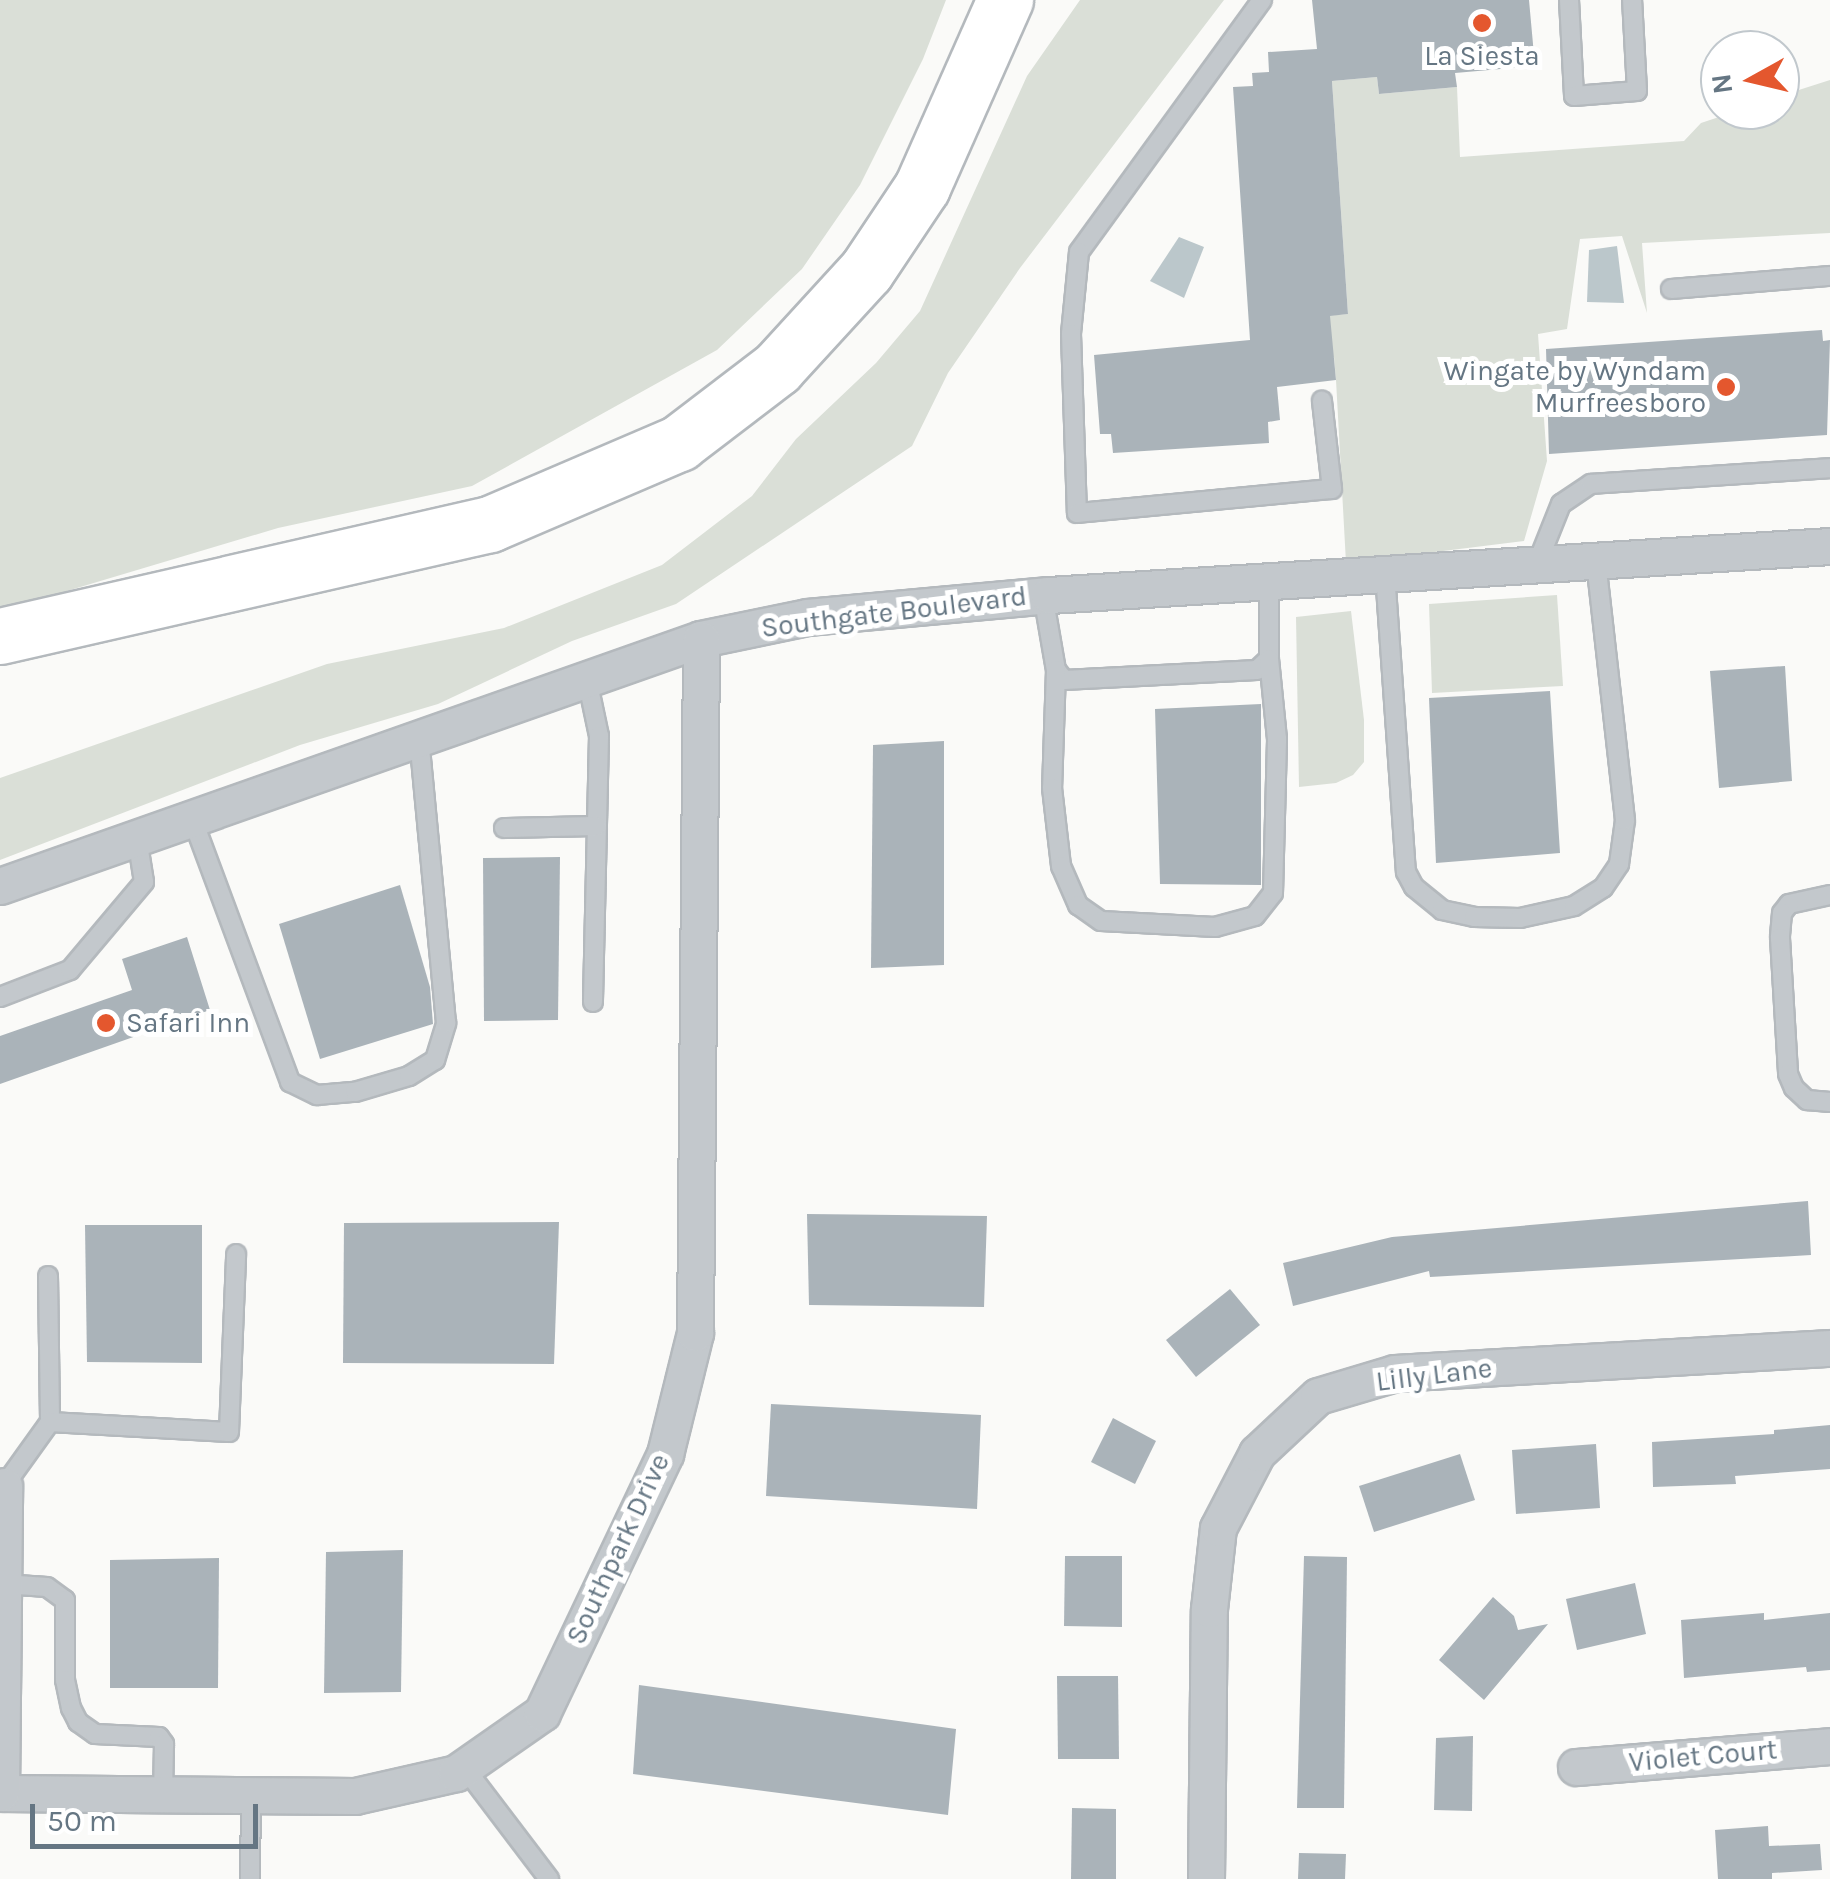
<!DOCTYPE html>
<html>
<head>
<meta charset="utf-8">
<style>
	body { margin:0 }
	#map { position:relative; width:1830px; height:1879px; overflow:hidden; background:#fafaf8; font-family:Karla,sans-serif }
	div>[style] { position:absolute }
	.green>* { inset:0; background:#dadfd7 }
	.water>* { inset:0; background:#bbc7cb }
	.building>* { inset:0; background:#aab3b9 }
	.roads { filter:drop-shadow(2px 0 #b4b9bd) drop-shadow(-2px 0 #b4b9bd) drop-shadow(0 2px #b4b9bd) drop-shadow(0 -2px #b4b9bd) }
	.lane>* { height:18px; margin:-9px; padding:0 9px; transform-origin:9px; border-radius:9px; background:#c3c8cc }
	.street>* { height:35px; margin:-17.5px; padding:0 17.5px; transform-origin:17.5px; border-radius:17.5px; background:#c3c8cc }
	.highway>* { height:55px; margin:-27.5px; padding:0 27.5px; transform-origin:27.5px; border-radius:27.5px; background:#fff }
	.dots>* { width:28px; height:28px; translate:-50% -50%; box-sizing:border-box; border:5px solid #fff; border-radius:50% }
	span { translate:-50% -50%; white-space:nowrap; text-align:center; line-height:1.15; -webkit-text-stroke:10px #fff; paint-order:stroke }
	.poi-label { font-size:28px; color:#657683 }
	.right { translate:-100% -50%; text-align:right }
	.left { translate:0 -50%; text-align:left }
	.street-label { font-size:28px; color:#657683 }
	.north { position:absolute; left:1700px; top:30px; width:100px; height:100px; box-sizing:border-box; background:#fff; border:2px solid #c1c8cd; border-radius:50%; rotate:262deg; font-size:28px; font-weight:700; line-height:40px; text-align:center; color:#657683 }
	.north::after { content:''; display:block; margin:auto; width:35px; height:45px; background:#e4572e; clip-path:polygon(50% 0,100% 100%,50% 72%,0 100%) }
	.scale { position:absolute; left:30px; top:1804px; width:228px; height:45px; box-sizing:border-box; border:5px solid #657683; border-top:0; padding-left:12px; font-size:30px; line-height:35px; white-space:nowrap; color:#657683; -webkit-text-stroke:8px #fff; paint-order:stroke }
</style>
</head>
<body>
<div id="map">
	<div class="green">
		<div style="clip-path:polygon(0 0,946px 0,923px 59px,860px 185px,802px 269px,717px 350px,472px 486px,278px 528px,0 611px)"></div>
		<div style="clip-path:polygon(1080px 0,1224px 0,1020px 268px,948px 373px,912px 446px,676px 604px,572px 641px,438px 704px,300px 745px,0 860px,0 778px,327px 664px,504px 628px,662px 565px,752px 496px,796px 439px,876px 363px,920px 311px,1027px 76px)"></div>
		<div style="clip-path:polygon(1377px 77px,1379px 94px,1457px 87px,1460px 157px,1684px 141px,1701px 123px,1740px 110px,1780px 110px,1780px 96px,1830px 80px,1830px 233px,1642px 243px,1647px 313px,1622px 236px,1580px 239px,1567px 329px,1538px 334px,1547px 461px,1524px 541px,1346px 563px,1336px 380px,1334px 357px,1327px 358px,1324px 316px,1348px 314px,1332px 81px)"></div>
		<div style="clip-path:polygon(1557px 595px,1563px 686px,1432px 693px,1429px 604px)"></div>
		<div style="clip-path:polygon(1351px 611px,1364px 720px,1364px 762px,1353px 775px,1336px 783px,1299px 787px,1296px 617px)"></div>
	</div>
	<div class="water">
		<div style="clip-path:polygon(1179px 237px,1204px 247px,1184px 298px,1150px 281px)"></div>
		<div style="clip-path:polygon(1617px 246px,1624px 303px,1587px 302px,1589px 250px)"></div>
	</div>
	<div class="building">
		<div style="clip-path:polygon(1312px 0,1529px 0,1535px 66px,1455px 73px,1457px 87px,1379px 94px,1377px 77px,1332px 81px,1348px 314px,1330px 316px,1336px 380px,1277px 387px,1280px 420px,1268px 422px,1269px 443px,1113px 453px,1111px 434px,1100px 434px,1094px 355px,1250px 340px,1233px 87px,1253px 86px,1252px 73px,1269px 72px,1268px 52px,1317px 49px)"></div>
		<div style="clip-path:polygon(1822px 330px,1823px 341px,1830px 340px,1827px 435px,1549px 454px,1546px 349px)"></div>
		<div style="clip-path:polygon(1785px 666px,1792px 781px,1719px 788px,1710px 671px)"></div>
		<div style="clip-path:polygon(1550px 691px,1560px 853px,1436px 863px,1429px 698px)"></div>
		<div style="clip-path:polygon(1261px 704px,1261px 885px,1160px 884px,1155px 709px)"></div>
		<div style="clip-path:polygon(944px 741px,944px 965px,871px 968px,873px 745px)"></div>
		<div style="clip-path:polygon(560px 857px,558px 1020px,484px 1021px,483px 858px)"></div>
		<div style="clip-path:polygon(400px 885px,430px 987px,433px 1024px,320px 1059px,279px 924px)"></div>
		<div style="clip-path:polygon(187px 937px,210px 1010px,0 1084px,0 1036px,132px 990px,122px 959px)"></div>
		<div style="clip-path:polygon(1808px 1201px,1811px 1255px,1430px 1277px,1429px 1271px,1293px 1306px,1283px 1263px,1392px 1237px)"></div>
		<div style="clip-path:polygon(807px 1214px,987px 1216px,984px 1307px,809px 1305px)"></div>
		<div style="clip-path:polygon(559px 1222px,554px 1364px,343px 1363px,344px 1223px)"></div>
		<div style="clip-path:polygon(85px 1225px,202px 1225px,202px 1363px,87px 1362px)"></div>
		<div style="clip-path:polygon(1230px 1289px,1260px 1325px,1196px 1377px,1166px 1340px)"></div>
		<div style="clip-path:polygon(771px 1404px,981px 1415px,977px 1509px,766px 1496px)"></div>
		<div style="clip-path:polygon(1113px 1418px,1156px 1441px,1135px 1484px,1091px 1462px)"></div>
		<div style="clip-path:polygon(1830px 1425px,1830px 1469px,1735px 1476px,1736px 1484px,1653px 1487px,1652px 1442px,1774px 1434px,1774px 1430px)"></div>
		<div style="clip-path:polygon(1596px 1444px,1600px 1508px,1516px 1514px,1512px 1450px)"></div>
		<div style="clip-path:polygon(1460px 1454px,1475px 1500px,1374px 1532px,1359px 1486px)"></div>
		<div style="clip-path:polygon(403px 1550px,401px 1692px,324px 1693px,326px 1552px)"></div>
		<div style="clip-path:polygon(1065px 1556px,1122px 1556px,1122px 1627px,1064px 1626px)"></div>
		<div style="clip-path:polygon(1304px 1556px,1347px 1557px,1344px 1808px,1297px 1808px)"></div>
		<div style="clip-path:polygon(219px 1558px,218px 1688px,110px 1688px,110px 1560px)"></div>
		<div style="clip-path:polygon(1635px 1583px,1646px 1634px,1577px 1650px,1566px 1599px)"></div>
		<div style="clip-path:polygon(1493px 1597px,1514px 1616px,1518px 1630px,1548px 1624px,1484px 1700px,1439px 1660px)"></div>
		<div style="clip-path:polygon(1764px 1613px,1764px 1620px,1830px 1613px,1830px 1670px,1807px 1672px,1806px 1667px,1684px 1678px,1681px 1620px)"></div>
		<div style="clip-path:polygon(1057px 1676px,1118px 1676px,1119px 1759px,1058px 1759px)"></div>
		<div style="clip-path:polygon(639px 1685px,956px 1729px,948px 1815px,633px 1774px)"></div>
		<div style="clip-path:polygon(1473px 1736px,1472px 1811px,1434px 1810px,1436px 1738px)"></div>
		<div style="clip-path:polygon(1072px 1808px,1116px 1809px,1116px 1879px,1071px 1879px)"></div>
		<div style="clip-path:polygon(1768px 1826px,1769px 1846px,1820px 1844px,1822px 1870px,1772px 1873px,1772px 1879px,1718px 1879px,1715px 1830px)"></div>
		<div style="clip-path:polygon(1299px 1853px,1346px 1854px,1345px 1879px,1298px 1879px)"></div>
	</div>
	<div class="roads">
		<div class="lane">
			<div style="left:1262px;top:0;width:311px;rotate:126deg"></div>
			<div style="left:1079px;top:252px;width:82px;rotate:95.6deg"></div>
			<div style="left:1071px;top:334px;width:179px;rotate:88.1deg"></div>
			<div style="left:1077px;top:513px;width:256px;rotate:-5.4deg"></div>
			<div style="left:1332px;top:489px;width:89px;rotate:-96.5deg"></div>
			<div style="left:1569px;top:0;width:96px;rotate:87deg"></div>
			<div style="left:1574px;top:96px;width:63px;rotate:-4.5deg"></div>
			<div style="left:1637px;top:91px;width:91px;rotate:-93.1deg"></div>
			<div style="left:1671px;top:289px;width:160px;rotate:-4.7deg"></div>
			<div style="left:1537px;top:564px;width:65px;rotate:-68.2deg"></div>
			<div style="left:1561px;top:504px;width:36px;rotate:-34deg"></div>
			<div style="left:1591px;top:484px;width:240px;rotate:-3.8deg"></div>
			<div style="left:1385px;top:573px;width:300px;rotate:86deg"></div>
			<div style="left:1406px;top:872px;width:17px;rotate:62deg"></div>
			<div style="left:1414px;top:887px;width:36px;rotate:39deg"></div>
			<div style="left:1442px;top:910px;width:33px;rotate:12deg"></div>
			<div style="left:1474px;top:917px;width:46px;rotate:1.2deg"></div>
			<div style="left:1520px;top:918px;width:55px;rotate:-12.5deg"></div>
			<div style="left:1574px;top:906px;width:34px;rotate:-32deg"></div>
			<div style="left:1603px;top:888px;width:29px;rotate:-56deg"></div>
			<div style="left:1619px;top:864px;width:44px;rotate:-82.2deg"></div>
			<div style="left:1625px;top:820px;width:262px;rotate:-96.4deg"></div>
			<div style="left:1043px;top:595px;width:76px;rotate:80.2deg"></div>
			<div style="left:1056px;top:670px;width:13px;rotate:51deg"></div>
			<div style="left:1064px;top:680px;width:193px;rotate:-3deg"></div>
			<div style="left:1257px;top:670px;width:16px;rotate:-43deg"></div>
			<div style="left:1269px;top:659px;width:78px;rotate:-90deg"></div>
			<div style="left:1056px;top:670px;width:118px;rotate:91.9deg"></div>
			<div style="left:1052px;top:788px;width:79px;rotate:83.4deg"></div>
			<div style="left:1061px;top:866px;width:43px;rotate:66.4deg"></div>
			<div style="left:1078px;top:905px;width:28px;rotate:35deg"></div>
			<div style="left:1101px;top:921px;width:114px;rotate:3deg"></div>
			<div style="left:1215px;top:927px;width:41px;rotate:-15.4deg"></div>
			<div style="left:1255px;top:916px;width:29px;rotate:-52deg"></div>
			<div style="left:1273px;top:893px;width:154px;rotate:-88.5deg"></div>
			<div style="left:1277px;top:739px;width:80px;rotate:-95.7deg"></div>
			<div style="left:587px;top:679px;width:58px;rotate:78.1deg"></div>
			<div style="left:599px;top:736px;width:266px;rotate:91.3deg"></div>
			<div style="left:192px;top:818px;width:282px;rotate:69.6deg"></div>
			<div style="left:290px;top:1082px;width:30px;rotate:26deg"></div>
			<div style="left:317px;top:1095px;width:38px;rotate:-5deg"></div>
			<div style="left:355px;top:1092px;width:56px;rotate:-16.5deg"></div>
			<div style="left:409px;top:1076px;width:31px;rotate:-32deg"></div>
			<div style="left:435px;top:1060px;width:39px;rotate:-73deg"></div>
			<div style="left:446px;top:1023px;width:285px;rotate:-95.4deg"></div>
			<div style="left:504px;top:828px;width:93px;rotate:-1.2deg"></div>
			<div style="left:1830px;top:895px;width:42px;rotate:167.6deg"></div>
			<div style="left:1789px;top:904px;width:11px;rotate:128deg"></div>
			<div style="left:1782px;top:913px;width:25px;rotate:95deg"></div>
			<div style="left:1780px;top:938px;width:136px;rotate:86.6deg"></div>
			<div style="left:1788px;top:1074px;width:15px;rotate:67deg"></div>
			<div style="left:1794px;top:1088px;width:18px;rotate:43deg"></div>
			<div style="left:1807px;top:1100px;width:23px;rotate:5deg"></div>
			<div style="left:0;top:997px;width:75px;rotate:-21.1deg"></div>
			<div style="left:70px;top:970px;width:115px;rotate:-49.9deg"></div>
			<div style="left:144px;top:882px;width:45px;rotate:-99deg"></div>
			<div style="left:48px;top:1276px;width:146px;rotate:89.2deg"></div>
			<div style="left:2px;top:1483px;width:4px;rotate:56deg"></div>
			<div style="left:4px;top:1486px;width:79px;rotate:-54.3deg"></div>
			<div style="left:50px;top:1422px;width:179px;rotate:3.2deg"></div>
			<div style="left:229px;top:1432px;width:178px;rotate:-87.7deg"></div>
			<div style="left:3px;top:1584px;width:44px;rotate:3.9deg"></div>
			<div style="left:47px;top:1587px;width:22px;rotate:36deg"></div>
			<div style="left:65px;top:1600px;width:80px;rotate:90deg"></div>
			<div style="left:65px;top:1680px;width:29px;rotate:78deg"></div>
			<div style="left:71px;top:1708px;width:16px;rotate:63deg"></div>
			<div style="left:78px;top:1722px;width:21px;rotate:35deg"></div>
			<div style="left:95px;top:1734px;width:64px;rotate:2.7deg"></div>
			<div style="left:159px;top:1737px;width:9px;rotate:54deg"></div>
			<div style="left:164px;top:1744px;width:50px;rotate:91.1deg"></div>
			<div style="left:464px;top:1767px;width:141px;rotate:52.8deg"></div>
			<div style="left:250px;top:1879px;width:84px;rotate:-89.3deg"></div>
		</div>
		<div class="street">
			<div style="left:0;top:886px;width:743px;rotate:-19.41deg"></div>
			<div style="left:701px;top:639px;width:108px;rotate:-11.7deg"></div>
			<div style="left:807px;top:617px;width:243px;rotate:-5.2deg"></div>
			<div style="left:1049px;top:595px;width:783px;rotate:-3.59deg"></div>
			<div style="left:1576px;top:1767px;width:255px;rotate:-4.7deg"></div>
			<div style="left:0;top:1793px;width:355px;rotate:0.5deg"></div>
			<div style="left:355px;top:1796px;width:104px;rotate:-12.8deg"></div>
			<div style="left:456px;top:1773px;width:105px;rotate:-34.9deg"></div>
			<div style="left:542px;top:1713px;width:287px;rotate:-64.6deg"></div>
			<div style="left:665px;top:1454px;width:125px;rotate:-76.1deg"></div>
			<div style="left:695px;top:1333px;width:694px;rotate:-89.5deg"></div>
			<div style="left:1px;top:1793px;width:307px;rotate:-89.4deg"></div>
			<div style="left:1206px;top:1879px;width:270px;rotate:-89.4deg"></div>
			<div style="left:1209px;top:1609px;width:81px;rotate:-83.7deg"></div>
			<div style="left:1218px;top:1528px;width:85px;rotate:-62.5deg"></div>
			<div style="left:1257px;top:1453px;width:83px;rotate:-43.1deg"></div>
			<div style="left:1318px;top:1396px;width:80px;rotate:-16.6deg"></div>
			<div style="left:1395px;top:1373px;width:436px;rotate:-3.3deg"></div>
		</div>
		<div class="highway">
			<div style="left:0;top:636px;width:503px;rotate:-12.88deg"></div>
			<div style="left:490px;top:524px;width:206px;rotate:-23.2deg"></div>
			<div style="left:679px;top:443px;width:123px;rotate:-37.4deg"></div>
			<div style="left:777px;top:368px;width:132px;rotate:-47.5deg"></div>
			<div style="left:866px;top:271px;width:101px;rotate:-56.3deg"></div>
			<div style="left:922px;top:187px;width:205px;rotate:-66.1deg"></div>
		</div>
	</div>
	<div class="dots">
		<div style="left:1482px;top:23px;background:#e4572e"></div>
		<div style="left:1726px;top:387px;background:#e4572e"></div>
		<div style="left:106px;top:1023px;background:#e4572e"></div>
	</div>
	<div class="poi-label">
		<span style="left:1482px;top:56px">La Siesta</span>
		<span class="right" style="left:1706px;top:387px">Wingate by Wyndam<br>Murfreesboro</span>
		<span class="left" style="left:126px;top:1023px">Safari Inn</span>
	</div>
	<div class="street-label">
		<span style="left:894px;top:612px;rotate:-7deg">Southgate Boulevard</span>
		<span style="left:1434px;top:1375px;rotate:-7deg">Lilly Lane</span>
		<span style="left:618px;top:1549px;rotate:-65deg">Southpark Drive</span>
		<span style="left:1703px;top:1756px;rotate:-5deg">Violet Court</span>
	</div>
	<div class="north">N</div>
	<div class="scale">50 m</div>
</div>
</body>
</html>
